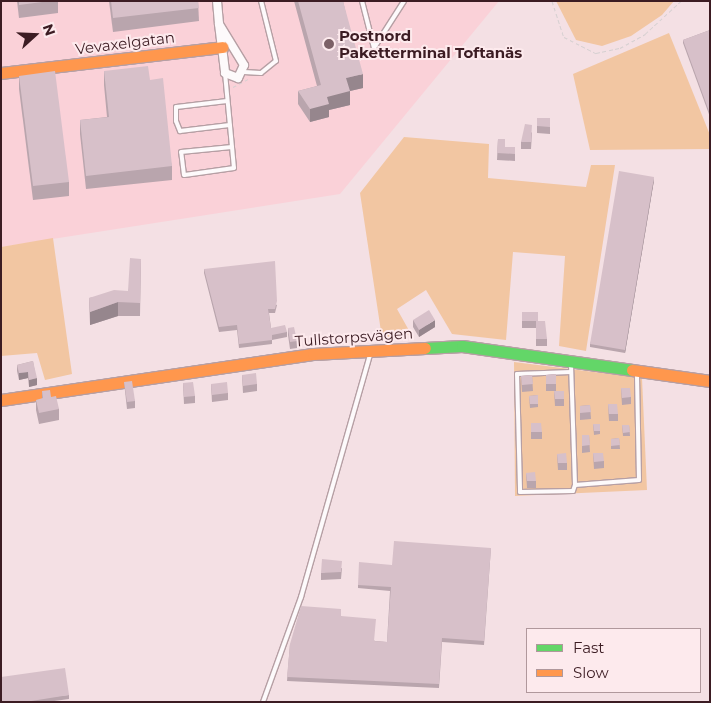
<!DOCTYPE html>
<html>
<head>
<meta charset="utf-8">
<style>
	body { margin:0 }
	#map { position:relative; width:711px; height:703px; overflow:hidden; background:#f4e0e4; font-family:Montserrat,sans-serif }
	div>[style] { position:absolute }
	.built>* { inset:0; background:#fad1d8 }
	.green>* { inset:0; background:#f2c6a2 }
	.path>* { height:1px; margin-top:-0.5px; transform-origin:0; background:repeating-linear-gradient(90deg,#d6d0d1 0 4px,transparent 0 6.5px) }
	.roads { filter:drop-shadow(1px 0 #b69fa4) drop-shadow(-1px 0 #b69fa4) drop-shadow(0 1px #b69fa4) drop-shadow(0 -1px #b69fa4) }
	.lane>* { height:4px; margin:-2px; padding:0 2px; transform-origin:2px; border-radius:2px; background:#fdfafb }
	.street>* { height:8px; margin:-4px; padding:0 4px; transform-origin:4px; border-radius:4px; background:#fdfafb }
	.fast>* { height:11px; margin:-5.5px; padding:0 5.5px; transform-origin:5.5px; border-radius:5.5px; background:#63d668 }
	.slow>* { height:11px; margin:-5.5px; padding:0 5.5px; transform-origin:5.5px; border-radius:5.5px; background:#ff974d }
	.wall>* { inset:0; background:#b9a5ad }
	.shaded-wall>* { inset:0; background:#96868d }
	.building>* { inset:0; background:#d7c0c9 }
	.dots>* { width:14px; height:14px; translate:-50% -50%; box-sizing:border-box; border:2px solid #fdeaed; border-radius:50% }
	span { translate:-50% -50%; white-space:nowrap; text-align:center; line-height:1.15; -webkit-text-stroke:4px #fdeaed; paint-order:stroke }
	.poi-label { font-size:15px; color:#3c1c23; font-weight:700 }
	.left { translate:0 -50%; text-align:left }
	.street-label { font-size:15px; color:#3c1c23 }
	.frame { position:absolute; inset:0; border:2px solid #3c1c23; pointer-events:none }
	.legend { position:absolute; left:526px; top:628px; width:175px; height:65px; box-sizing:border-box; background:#fdeaed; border:1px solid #b0989c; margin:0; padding:6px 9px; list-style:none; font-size:15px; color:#3c1c23 }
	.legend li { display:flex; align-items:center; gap:10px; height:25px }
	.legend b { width:25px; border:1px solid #b0989c }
	.north { position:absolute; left:10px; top:10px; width:50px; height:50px; -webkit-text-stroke:4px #fdeaed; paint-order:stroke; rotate:70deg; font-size:14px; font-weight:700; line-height:20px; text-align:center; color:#3c1c23 }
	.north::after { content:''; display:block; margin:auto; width:18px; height:22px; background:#3c1c23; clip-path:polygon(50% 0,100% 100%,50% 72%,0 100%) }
</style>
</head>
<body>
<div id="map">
	<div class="built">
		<div style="clip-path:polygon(1px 1px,499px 1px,340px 194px,1px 247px)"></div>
	</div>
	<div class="green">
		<div style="clip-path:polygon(556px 1px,674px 1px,662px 15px,631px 36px,602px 46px,576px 40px)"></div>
		<div style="clip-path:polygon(669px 33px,710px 135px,710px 149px,590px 150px,573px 74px)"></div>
		<div style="clip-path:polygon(404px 137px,489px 144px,488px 178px,586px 187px,591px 165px,615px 165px,586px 351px,559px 346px,565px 256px,513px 252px,506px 340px,452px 334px,426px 290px,397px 309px,411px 334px,382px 338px,360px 193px)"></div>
		<div style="clip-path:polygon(53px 238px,72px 374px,45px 380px,37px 353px,1px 356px,1px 247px)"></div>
		<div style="clip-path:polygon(514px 362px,642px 378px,647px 490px,515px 496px)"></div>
	</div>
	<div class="path">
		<div style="left:552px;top:1px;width:38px;rotate:72deg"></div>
		<div style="left:564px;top:37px;width:36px;rotate:27deg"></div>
		<div style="left:596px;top:53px;width:25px;rotate:-12deg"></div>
		<div style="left:620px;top:48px;width:29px;rotate:-29deg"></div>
		<div style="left:645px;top:34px;width:49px;rotate:-42.5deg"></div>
		<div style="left:233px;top:87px;width:19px;rotate:-28deg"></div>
	</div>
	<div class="roads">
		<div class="lane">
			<div style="left:362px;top:1px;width:49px;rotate:75.7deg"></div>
			<div style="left:374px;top:48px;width:56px;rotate:-57.4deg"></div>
			<div style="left:244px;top:72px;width:17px;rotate:3deg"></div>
			<div style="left:261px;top:73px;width:19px;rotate:-39deg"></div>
			<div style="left:276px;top:61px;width:62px;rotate:-104deg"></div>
			<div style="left:225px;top:73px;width:95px;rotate:84.6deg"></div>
			<div style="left:234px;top:168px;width:50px;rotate:172deg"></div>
			<div style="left:184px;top:175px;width:23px;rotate:-97deg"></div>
			<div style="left:181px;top:152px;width:51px;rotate:-5.6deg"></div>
			<div style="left:227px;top:101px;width:51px;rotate:173.3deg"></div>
			<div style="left:176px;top:107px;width:14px;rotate:90deg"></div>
			<div style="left:176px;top:121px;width:11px;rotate:68deg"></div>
			<div style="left:180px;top:131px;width:50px;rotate:-6.8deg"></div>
			<div style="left:571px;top:364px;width:121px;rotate:88.1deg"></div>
			<div style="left:575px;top:485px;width:64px;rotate:-4.5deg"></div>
			<div style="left:639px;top:480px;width:107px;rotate:-91.1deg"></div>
			<div style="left:571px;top:372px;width:54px;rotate:177.9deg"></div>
			<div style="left:517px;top:374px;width:118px;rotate:88.5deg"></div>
			<div style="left:520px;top:492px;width:53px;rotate:-1.1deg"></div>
			<div style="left:573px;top:491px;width:6px;rotate:-72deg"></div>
			<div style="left:263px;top:702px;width:112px;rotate:-70.1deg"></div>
			<div style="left:301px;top:597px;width:255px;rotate:-74.1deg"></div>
		</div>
		<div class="street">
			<div style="left:217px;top:1px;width:23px;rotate:85deg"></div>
			<div style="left:219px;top:24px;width:23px;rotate:83deg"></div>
			<div style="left:222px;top:47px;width:26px;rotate:83deg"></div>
			<div style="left:225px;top:73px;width:14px;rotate:21deg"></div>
			<div style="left:238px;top:78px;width:14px;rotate:-65deg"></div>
			<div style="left:244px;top:65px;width:48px;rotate:-121.4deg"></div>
		</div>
		<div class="fast">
			<div style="left:425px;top:348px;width:37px;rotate:-3deg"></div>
			<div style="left:462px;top:346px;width:172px;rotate:8deg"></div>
		</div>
		<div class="slow">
			<div style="left:1px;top:73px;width:223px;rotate:-6.7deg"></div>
			<div style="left:632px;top:370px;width:79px;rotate:8deg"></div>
			<div style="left:1px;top:400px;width:315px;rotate:-8.4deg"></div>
			<div style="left:313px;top:354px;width:112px;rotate:-3.1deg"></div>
		</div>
	</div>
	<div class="wall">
		<div style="clip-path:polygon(17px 1px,58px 1px,58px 13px,19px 18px)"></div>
		<div style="clip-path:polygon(109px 1px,198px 1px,199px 21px,113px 32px)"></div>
		<div style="clip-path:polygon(294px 1px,343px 1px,363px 88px,350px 91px,350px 105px,329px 110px,329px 117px,310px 122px,298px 104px,298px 91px,317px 86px)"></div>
		<div style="clip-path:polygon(710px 30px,710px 117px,683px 43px,683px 40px)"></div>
		<div style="clip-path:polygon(104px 71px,150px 80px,172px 166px,172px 180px,86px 189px,80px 134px,80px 120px,107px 117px,104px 85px)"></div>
		<div style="clip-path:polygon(19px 76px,69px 182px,69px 196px,33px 200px,19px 89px)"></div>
		<div style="clip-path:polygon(537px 118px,550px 118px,550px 134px,537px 133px)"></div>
		<div style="clip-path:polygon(532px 132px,531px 149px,521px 149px,521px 142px)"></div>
		<div style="clip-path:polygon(498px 139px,505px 147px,515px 147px,515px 161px,497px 160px)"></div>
		<div style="clip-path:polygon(654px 180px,625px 353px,590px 347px,590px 344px)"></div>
		<div style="clip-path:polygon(141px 259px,140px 316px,118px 316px,90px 325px,89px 298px,128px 291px)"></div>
		<div style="clip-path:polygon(204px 269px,277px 305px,275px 313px,269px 313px,271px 328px,287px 332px,287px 337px,272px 340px,272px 344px,239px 348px,237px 330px,219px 332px,204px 273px)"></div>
		<div style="clip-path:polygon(522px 312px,538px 321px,547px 339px,547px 346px,536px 346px,536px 328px,522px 328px)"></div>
		<div style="clip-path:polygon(413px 320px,435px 327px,419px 337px,413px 327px)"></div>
		<div style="clip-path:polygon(288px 328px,297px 341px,297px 348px,290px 349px,288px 335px)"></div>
		<div style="clip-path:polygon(33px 361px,37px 385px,29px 387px,28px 378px,19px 380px,17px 371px,17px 365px)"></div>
		<div style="clip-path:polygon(556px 374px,556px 391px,546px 391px,546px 375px)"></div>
		<div style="clip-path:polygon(242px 375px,257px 384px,257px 391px,243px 393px)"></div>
		<div style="clip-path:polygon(532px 375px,533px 391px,522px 392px,521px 376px)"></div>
		<div style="clip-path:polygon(124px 382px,135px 401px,135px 408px,127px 409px)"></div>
		<div style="clip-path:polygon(183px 383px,195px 396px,195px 403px,184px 404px)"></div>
		<div style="clip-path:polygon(211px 384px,228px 393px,228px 400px,212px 402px)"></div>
		<div style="clip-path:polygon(621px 388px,631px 397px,631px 404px,622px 405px)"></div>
		<div style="clip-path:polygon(42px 391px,51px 397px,59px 409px,59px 420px,39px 424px,36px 410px,36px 400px,42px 399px)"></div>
		<div style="clip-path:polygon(554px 391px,564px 391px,564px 406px,555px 406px)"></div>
		<div style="clip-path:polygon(538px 395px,538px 407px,530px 408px,529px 396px)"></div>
		<div style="clip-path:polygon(608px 404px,618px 414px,618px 421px,609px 421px)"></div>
		<div style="clip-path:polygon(590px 405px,591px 419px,580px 420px,580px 406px)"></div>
		<div style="clip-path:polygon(531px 423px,542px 432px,542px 439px,531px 439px)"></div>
		<div style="clip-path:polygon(593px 424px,600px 424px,600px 434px,594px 435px)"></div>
		<div style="clip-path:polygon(622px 425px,629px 425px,630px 436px,623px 436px)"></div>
		<div style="clip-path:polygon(582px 435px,589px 435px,590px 452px,582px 453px)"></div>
		<div style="clip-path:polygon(619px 438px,620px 449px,611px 449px,611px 439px)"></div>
		<div style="clip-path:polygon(593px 453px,604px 461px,604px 468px,594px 469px)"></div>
		<div style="clip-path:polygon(557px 454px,567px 463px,567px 470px,558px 470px)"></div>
		<div style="clip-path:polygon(526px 473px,536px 481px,536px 488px,527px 488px)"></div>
		<div style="clip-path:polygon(491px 548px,484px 645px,442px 642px,439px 688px,287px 681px,290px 644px,341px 616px,375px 641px,387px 642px,390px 591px,358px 588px,358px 585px,392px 565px)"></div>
		<div style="clip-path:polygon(342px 568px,341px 579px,321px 580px,321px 573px)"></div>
		<div style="clip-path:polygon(69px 695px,69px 699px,47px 702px,1px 702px)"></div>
	</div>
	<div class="shaded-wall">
		<div style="clip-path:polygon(363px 74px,363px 88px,350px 91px,350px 105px,329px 110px,329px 117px,310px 122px,310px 109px,327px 97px,346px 78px)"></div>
		<div style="clip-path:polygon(654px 177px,654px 180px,625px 353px,625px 350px)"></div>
		<div style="clip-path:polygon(118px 302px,118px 316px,90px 325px,90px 312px)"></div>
		<div style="clip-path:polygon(435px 320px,435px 327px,419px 337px,419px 330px)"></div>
		<div style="clip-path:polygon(28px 372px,28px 378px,19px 380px,19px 373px)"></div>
		<div style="clip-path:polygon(37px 378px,37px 385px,29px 387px,29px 380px)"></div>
	</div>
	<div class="building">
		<div style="clip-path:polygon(19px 1px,50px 1px,19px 5px)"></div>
		<div style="clip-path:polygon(111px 1px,198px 1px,199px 8px,113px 18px)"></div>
		<div style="clip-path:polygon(298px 1px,343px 1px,363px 74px,346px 78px,350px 91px,327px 97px,329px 104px,310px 109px,298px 91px,321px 85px)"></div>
		<div style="clip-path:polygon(710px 30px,710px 114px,683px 40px)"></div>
		<div style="clip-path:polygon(148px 66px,150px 80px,163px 78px,172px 166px,86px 176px,80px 120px,109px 117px,104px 71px)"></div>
		<div style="clip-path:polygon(55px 71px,69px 182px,33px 186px,19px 76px)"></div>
		<div style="clip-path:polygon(537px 118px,550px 118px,550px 127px,537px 126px)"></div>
		<div style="clip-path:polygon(525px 124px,532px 125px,531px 142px,521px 142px)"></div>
		<div style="clip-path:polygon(498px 139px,505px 139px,505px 147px,515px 147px,515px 154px,497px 153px)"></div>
		<div style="clip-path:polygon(619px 171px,654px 177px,625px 350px,590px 344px)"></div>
		<div style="clip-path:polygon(130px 258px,141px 259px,140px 303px,118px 302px,90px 312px,89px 298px,114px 290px,128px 291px)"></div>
		<div style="clip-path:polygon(275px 261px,277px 301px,275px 309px,268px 309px,271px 328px,285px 325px,287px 332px,272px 335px,272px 340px,239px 344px,237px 325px,219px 327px,204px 269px)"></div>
		<div style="clip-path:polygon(429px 310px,435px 320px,419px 330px,413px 320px)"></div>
		<div style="clip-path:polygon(522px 312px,538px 312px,538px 321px,545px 321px,547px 339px,536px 339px,536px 321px,522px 321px)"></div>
		<div style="clip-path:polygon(294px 327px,297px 341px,290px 342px,288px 328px)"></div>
		<div style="clip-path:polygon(33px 361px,37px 378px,29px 380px,28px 372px,19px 373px,17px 365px)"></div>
		<div style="clip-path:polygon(256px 373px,257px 384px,243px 386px,242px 375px)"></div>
		<div style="clip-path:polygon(556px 374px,556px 384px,546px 384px,546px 375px)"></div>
		<div style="clip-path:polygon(532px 375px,533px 384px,522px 385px,521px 376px)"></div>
		<div style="clip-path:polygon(132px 381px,135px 401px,127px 402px,124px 382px)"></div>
		<div style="clip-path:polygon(193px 382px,195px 396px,184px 397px,183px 383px)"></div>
		<div style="clip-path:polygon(227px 382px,228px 393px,212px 395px,211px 384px)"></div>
		<div style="clip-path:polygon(621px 388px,630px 388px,631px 397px,622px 398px)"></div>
		<div style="clip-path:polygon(50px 390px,51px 397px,56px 396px,59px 409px,39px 413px,36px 400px,43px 398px,42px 391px)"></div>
		<div style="clip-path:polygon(554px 391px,564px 391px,564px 399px,555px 399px)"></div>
		<div style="clip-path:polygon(538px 395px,538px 404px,530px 404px,529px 396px)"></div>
		<div style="clip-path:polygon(608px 404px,617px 404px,618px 414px,609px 414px)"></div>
		<div style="clip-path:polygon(590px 405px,591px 412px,580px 413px,580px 406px)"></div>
		<div style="clip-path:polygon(531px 423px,541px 423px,542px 432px,531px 432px)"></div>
		<div style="clip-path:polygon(593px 424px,600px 424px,600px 431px,594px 431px)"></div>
		<div style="clip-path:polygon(622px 425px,629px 425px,630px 432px,623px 433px)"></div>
		<div style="clip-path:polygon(582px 435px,589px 435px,590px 445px,582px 446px)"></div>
		<div style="clip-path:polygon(619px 438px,620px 445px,611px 446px,611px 439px)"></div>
		<div style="clip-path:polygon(566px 453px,567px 463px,558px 463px,557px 454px)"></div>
		<div style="clip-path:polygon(593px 453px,603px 453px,604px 461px,594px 462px)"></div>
		<div style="clip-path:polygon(535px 472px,536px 481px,527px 481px,526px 473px)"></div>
		<div style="clip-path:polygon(394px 541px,491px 548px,484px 641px,442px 638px,439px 684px,287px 677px,290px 644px,301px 606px,341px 609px,341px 616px,376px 619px,374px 641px,387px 642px,391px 587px,358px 585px,359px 562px,392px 565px)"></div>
		<div style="clip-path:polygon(322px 559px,342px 561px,341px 572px,321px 573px)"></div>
		<div style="clip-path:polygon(65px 668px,69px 695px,25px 702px,1px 702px,1px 677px)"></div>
	</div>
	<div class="dots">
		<div style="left:329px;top:44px;background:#7c6167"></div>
	</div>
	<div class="poi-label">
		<span class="left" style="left:339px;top:44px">Postnord<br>Paketterminal Toftanäs</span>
	</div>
	<div class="street-label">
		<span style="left:125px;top:43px;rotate:-7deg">Vevaxelgatan</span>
		<span style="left:354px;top:337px;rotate:-4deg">Tullstorpsvägen</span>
	</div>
	<div class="frame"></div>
	<ul class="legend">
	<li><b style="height:6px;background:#63d668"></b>Fast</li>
	<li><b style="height:6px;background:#ff974d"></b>Slow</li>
	</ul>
	<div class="north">N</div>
</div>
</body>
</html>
